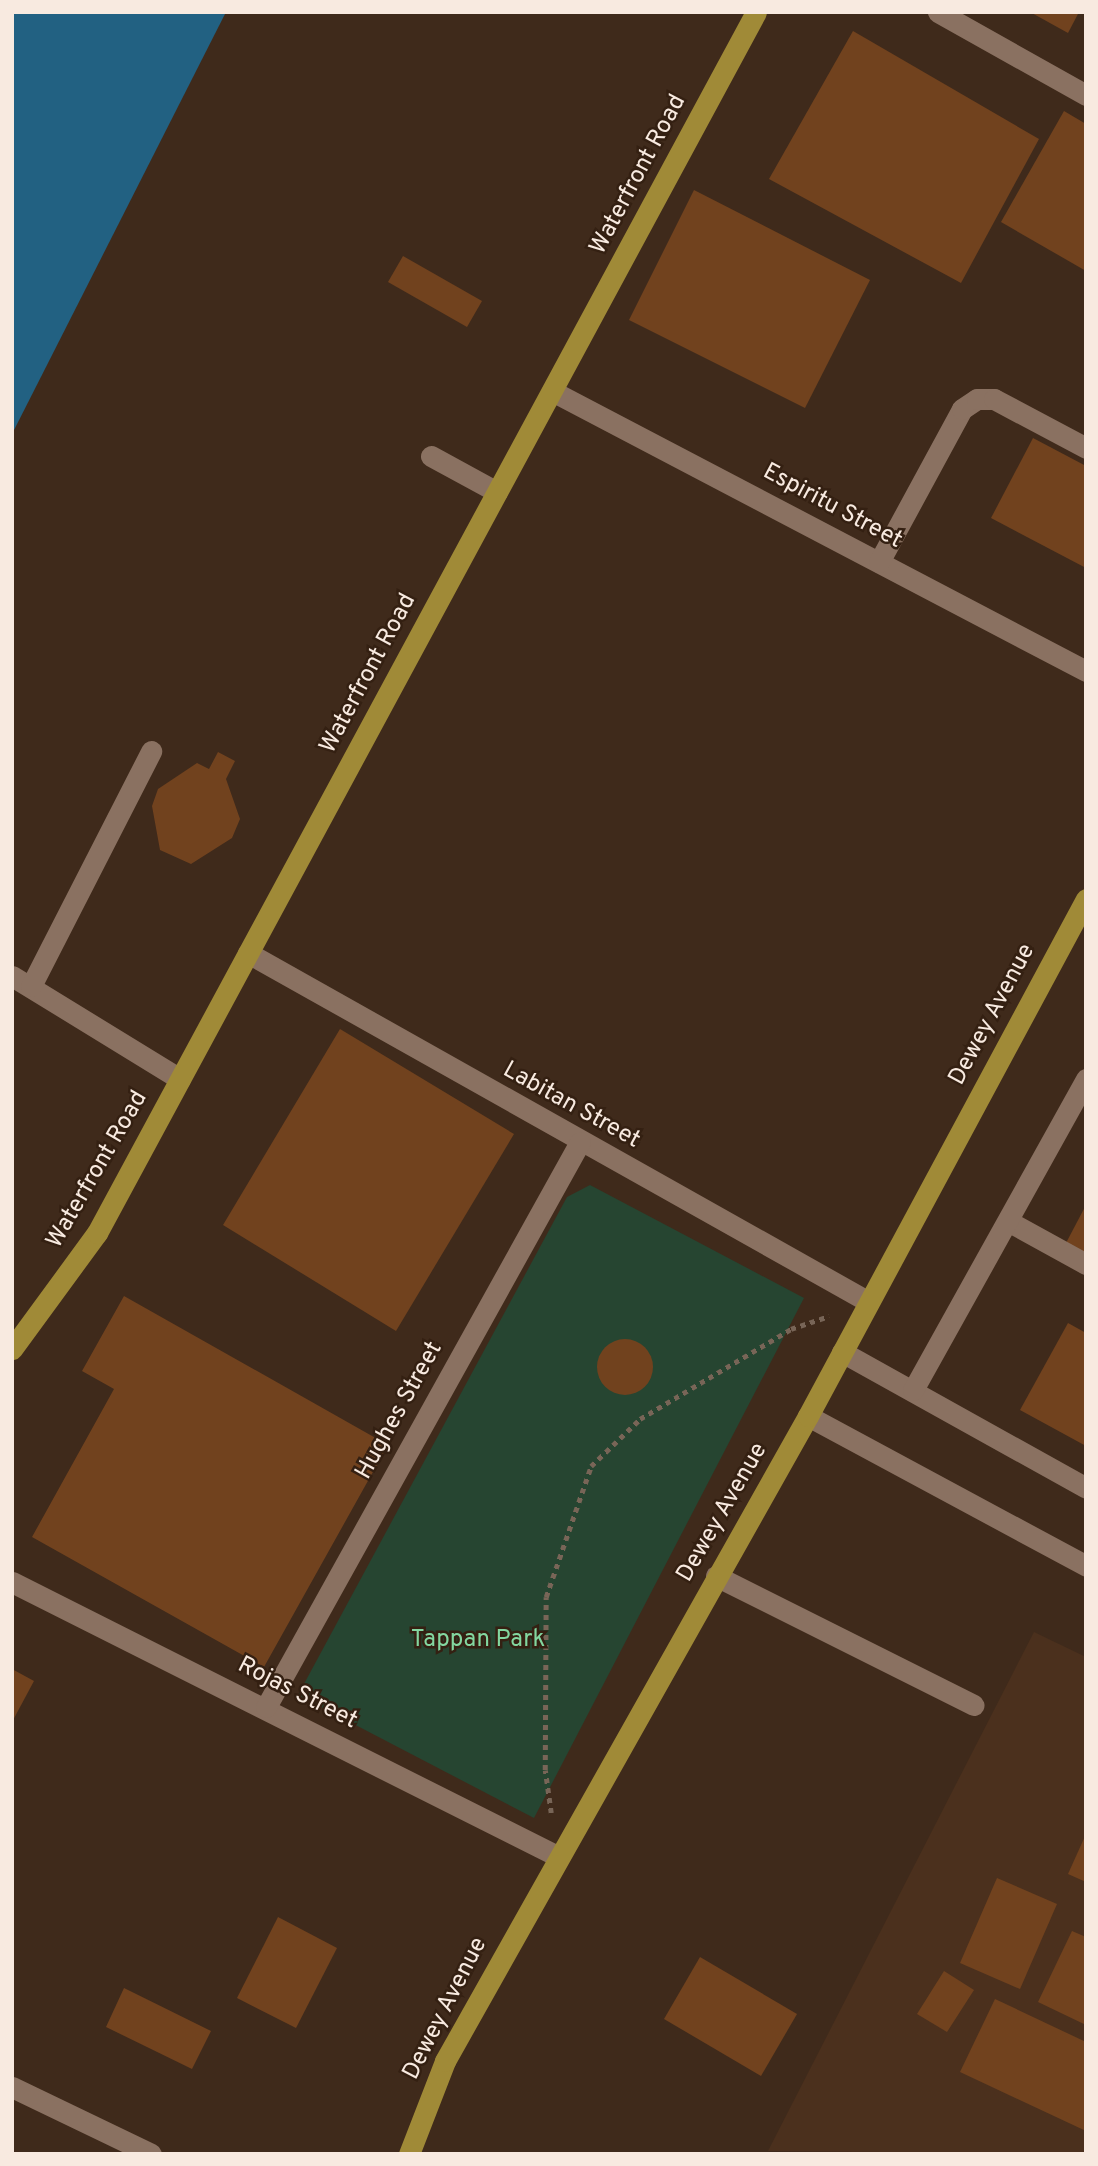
<!DOCTYPE html>
<html>
<head>
<meta charset="utf-8">
<style>
	body { margin:0 }
	#map { position:relative; width:1098px; height:2166px; overflow:hidden; background:#3f2a1b; font-family:Overpass,sans-serif }
	div>[style] { position:absolute }
	.built>* { inset:0; background:#4b301d }
	.green>* { inset:0; background:#264531 }
	.water>* { inset:0; background:#226182 }
	.building>* { inset:0; background:#71421e }
	.round { border-radius:50% }
	.path>* { height:4.5px; margin-top:-2.25px; transform-origin:0; background:repeating-linear-gradient(90deg,#786557 0 5px,transparent 0 10px) }
	.minor>* { height:21px; margin:-10.5px; padding:0 10.5px; transform-origin:10.5px; border-radius:10.5px; background:#8a7161 }
	.major>* { height:21px; margin:-10.5px; padding:0 10.5px; transform-origin:10.5px; border-radius:10.5px; background:#a08a37 }
	span { translate:-50% -50%; white-space:nowrap; text-align:center; line-height:1.15; -webkit-text-stroke:5px #342012; paint-order:stroke }
	.street-label { font-size:24px; color:#f8eae0 }
	.park-label { font-size:24px; color:#83d7a0 }
	.frame { position:absolute; inset:0; border:14px solid #f8eae0; pointer-events:none }
</style>
</head>
<body>
<div id="map">
	<div class="built">
		<div style="clip-path:polygon(1034px 1632px,1086px 1657px,1086px 2154px,768px 2151px)"></div>
	</div>
	<div class="green">
		<div style="clip-path:polygon(590px 1185px,804px 1298px,534px 1818px,298px 1695px,567px 1197px)"></div>
	</div>
	<div class="water">
		<div style="clip-path:polygon(12px 12px,226px 12px,12px 434px)"></div>
	</div>
	<div class="building">
		<div style="clip-path:polygon(1030px 12px,1079px 12px,1068px 33px)"></div>
		<div style="clip-path:polygon(853px 31px,1039px 139px,961px 283px,769px 179px)"></div>
		<div style="clip-path:polygon(1064px 111px,1086px 124px,1086px 271px,1001px 222px)"></div>
		<div style="clip-path:polygon(694px 190px,870px 280px,805px 408px,629px 320px)"></div>
		<div style="clip-path:polygon(403px 256px,482px 301px,467px 327px,388px 282px)"></div>
		<div style="clip-path:polygon(1033px 438px,1086px 466px,1086px 568px,991px 518px)"></div>
		<div style="clip-path:polygon(218px 752px,235px 761px,226px 779px,240px 819px,232px 838px,191px 864px,160px 850px,152px 806px,158px 789px,197px 763px,209px 769px)"></div>
		<div style="clip-path:polygon(340px 1029px,514px 1134px,396px 1331px,223px 1225px)"></div>
		<div style="clip-path:polygon(1086px 1205px,1086px 1253px,1066px 1243px)"></div>
		<div style="clip-path:polygon(124px 1296px,388px 1445px,264px 1667px,32px 1537px,114px 1389px,82px 1371px)"></div>
		<div style="clip-path:polygon(1068px 1323px,1086px 1333px,1086px 1446px,1020px 1410px)"></div>
		<div class="round" style="left:597px;top:1339px;width:56px;height:56px"></div>
		<div style="clip-path:polygon(12px 1669px,34px 1681px,12px 1722px)"></div>
		<div style="clip-path:polygon(1086px 1834px,1086px 1882px,1068px 1874px)"></div>
		<div style="clip-path:polygon(997px 1878px,1057px 1904px,1020px 1989px,960px 1963px)"></div>
		<div style="clip-path:polygon(278px 1917px,337px 1948px,296px 2028px,237px 1998px)"></div>
		<div style="clip-path:polygon(1072px 1931px,1086px 1937px,1086px 2025px,1038px 2002px)"></div>
		<div style="clip-path:polygon(700px 1957px,797px 2014px,761px 2076px,664px 2019px)"></div>
		<div style="clip-path:polygon(944px 1971px,974px 1990px,947px 2032px,917px 2014px)"></div>
		<div style="clip-path:polygon(124px 1988px,211px 2031px,192px 2069px,106px 2027px)"></div>
		<div style="clip-path:polygon(995px 1999px,1086px 2042px,1086px 2131px,960px 2072px)"></div>
	</div>
	<div class="path">
		<div style="left:551px;top:1813px;width:43px;rotate:-97.9deg"></div>
		<div style="left:545px;top:1770px;width:173px;rotate:-89.7deg"></div>
		<div style="left:546px;top:1597px;width:139px;rotate:-71deg"></div>
		<div style="left:591px;top:1466px;width:68px;rotate:-43.8deg"></div>
		<div style="left:640px;top:1419px;width:176px;rotate:-30.8deg"></div>
		<div style="left:791px;top:1329px;width:40px;rotate:-18.9deg"></div>
	</div>
	<div class="minor">
		<div style="left:938px;top:12px;width:170px;rotate:29.3deg"></div>
		<div style="left:552px;top:391px;width:603px;rotate:27.67deg"></div>
		<div style="left:431px;top:456px;width:75px;rotate:28.6deg"></div>
		<div style="left:879px;top:562px;width:174px;rotate:-61.5deg"></div>
		<div style="left:962px;top:409px;width:18px;rotate:-34deg"></div>
		<div style="left:977px;top:399px;width:17px"></div>
		<div style="left:994px;top:399px;width:104px;rotate:28deg"></div>
		<div style="left:248px;top:953px;width:712px;rotate:29.34deg"></div>
		<div style="left:12px;top:976px;width:197px;rotate:31.5deg"></div>
		<div style="left:31px;top:986px;width:264px;rotate:-62.9deg"></div>
		<div style="left:1008px;top:1221px;width:89px;rotate:28.9deg"></div>
		<div style="left:842px;top:1352px;width:279px;rotate:29.1deg"></div>
		<div style="left:913px;top:1390px;width:356px;rotate:-60.9deg"></div>
		<div style="left:808px;top:1416px;width:316px;rotate:28.3deg"></div>
		<div style="left:716px;top:1576px;width:288px;rotate:26.6deg"></div>
		<div style="left:12px;top:1582px;width:610px;rotate:26.69deg"></div>
		<div style="left:266px;top:1707px;width:646px;rotate:-60.94deg"></div>
		<div style="left:12px;top:2087px;width:154px;rotate:25.7deg"></div>
	</div>
	<div class="major">
		<div style="left:12px;top:1349px;width:144px;rotate:-53.8deg"></div>
		<div style="left:97px;top:1233px;width:1387px;rotate:-61.64deg"></div>
		<div style="left:409px;top:2154px;width:100px;rotate:-68.8deg"></div>
		<div style="left:445px;top:2061px;width:740px;rotate:-60.63deg"></div>
		<div style="left:808px;top:1416px;width:587px;rotate:-61.73deg"></div>
	</div>
	<div class="street-label">
		<span style="left:639px;top:175px;rotate:-62deg">Waterfront Road</span>
		<span style="left:832px;top:507px;rotate:28deg">Espiritu Street</span>
		<span style="left:369px;top:674px;rotate:-62deg">Waterfront Road</span>
		<span style="left:993px;top:1015px;rotate:-62deg">Dewey Avenue</span>
		<span style="left:571px;top:1106px;rotate:29deg">Labitan Street</span>
		<span style="left:98px;top:1170px;rotate:-60deg">Waterfront Road</span>
		<span style="left:400px;top:1411px;rotate:-61deg">Hughes Street</span>
		<span style="left:723px;top:1513px;rotate:-60deg">Dewey Avenue</span>
		<span style="left:297px;top:1694px;rotate:27deg">Rojas Street</span>
		<span style="left:446px;top:2009px;rotate:-63deg">Dewey Avenue</span>
	</div>
	<div class="park-label">
		<span style="left:478px;top:1641px">Tappan Park</span>
	</div>
	<div class="frame"></div>
</div>
</body>
</html>
